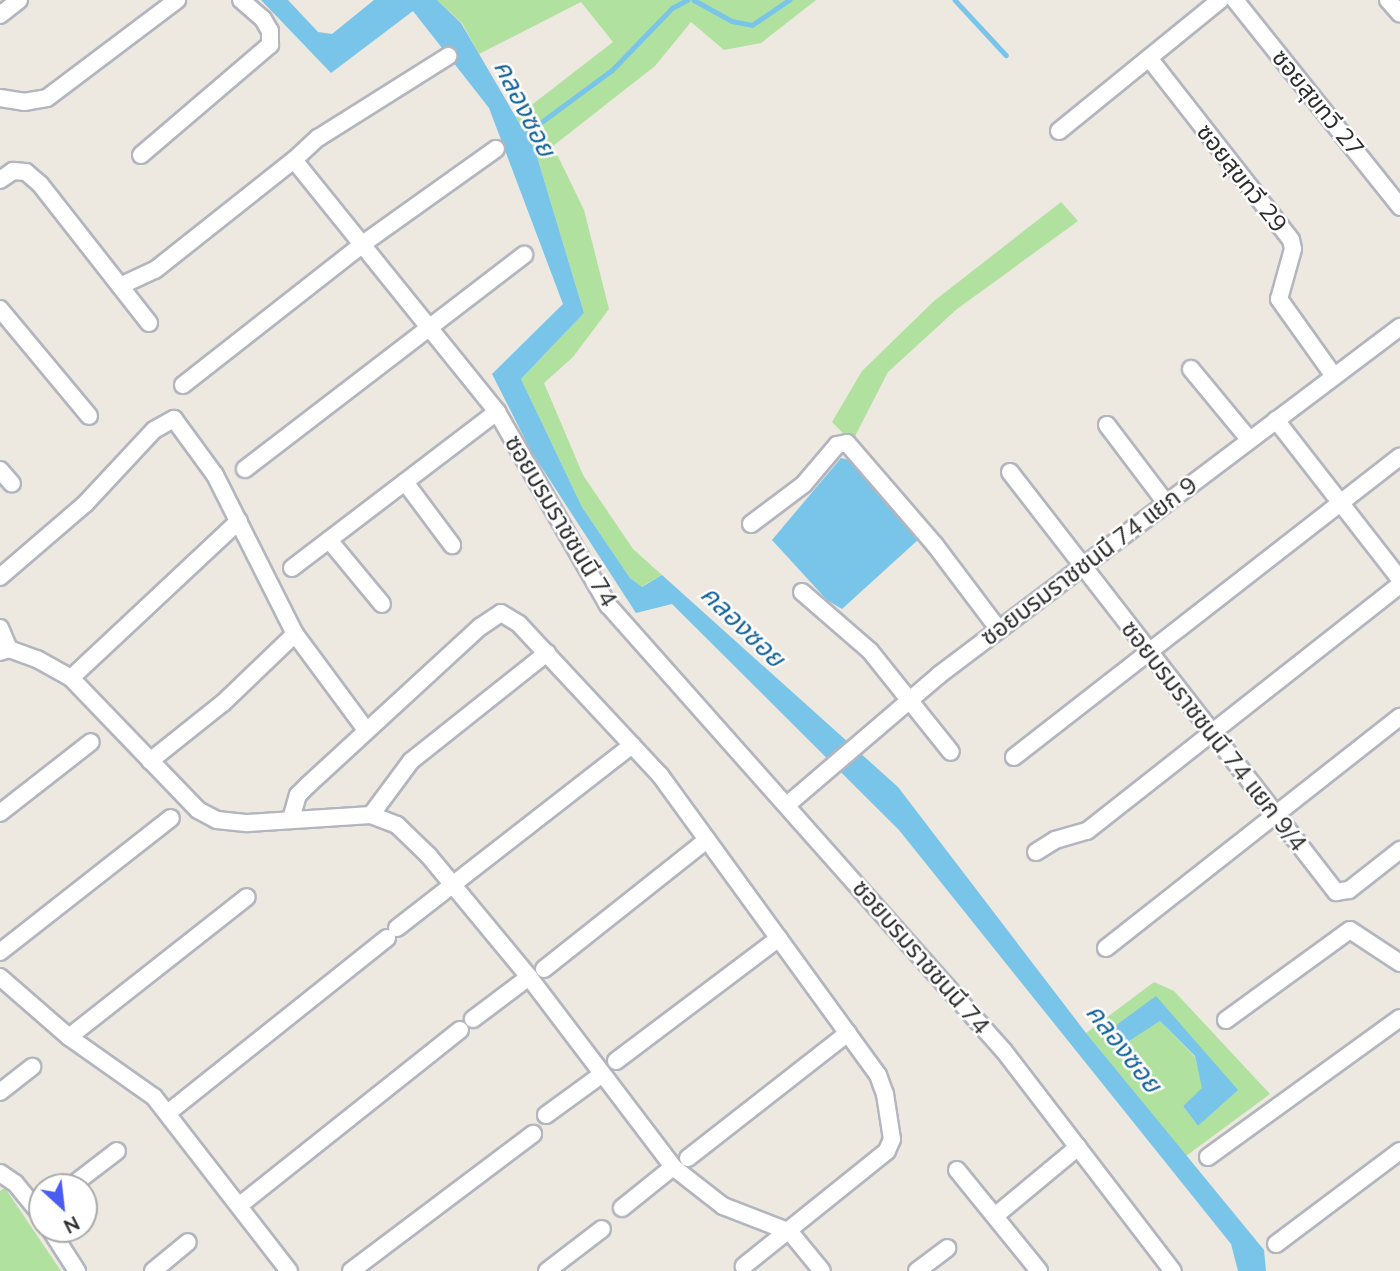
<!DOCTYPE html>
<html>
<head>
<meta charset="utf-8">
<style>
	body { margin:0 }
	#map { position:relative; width:1400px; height:1271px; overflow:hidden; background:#ede8e0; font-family:Mulish,"Noto Sans Thai",sans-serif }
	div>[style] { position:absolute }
	.green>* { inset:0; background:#b1e19f }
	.water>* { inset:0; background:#79c4e9 }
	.stream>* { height:4.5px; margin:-2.25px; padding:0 2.25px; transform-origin:2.25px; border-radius:2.25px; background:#79c4e9 }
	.roads { filter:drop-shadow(2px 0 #b3b5bf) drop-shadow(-2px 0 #b3b5bf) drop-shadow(0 2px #b3b5bf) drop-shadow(0 -2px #b3b5bf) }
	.minor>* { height:16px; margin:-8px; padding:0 8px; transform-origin:8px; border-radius:8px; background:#fff }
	span { translate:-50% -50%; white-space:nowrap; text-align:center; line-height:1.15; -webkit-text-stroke:5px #fff; paint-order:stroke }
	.street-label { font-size:24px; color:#2d2d2d }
	.water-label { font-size:26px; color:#146399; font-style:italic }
	.north { position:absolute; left:28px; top:1173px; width:70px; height:70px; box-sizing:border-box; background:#fff; border:2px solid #ababab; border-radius:50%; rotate:153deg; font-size:19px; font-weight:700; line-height:28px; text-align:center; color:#2d2d2d }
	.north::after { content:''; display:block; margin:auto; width:24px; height:32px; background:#495df1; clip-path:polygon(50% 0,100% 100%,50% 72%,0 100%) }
</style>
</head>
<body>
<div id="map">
	<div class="green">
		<div style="clip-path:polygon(437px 0,816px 0,761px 43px,724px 50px,691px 22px,655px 66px,553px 146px,584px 210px,609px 309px,573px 357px,544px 383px,583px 475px,633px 549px,662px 575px,641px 587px,630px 578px,582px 507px,521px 379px,584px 313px,535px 150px,516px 117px,613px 42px,581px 2px,479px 54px,462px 23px)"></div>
		<div style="clip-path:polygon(1061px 202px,1078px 221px,957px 309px,888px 372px,852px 442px,832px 422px,862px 371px,934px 301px)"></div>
		<div style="clip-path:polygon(evenodd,1154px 982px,1174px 991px,1270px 1094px,1186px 1156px,1086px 1033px,1154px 982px,1160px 1021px,1237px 1090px,1198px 1126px,1183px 1106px,1203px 1088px,1195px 1057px,1160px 1021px)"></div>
		<div style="clip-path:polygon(5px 1188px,61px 1271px,0 1271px,0 1191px)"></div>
	</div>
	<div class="water">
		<div style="clip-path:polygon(261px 0,288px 0,318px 32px,332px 34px,374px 0,437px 0,461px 23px,535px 150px,584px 313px,521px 379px,582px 507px,630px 578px,642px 587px,662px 575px,898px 787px,1086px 1033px,1264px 1250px,1266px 1271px,1238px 1271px,1231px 1244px,899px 830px,672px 604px,636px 613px,531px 451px,492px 374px,563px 304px,489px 108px,413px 11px,331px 73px)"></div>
		<div style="clip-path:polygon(841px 458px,853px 461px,919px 539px,842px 609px,827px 600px,772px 540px)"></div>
		<div style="clip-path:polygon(1156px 996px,1238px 1090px,1198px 1126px,1183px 1106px,1202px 1088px,1195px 1056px,1160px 1021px,1118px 1048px,1107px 1032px)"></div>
	</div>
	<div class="stream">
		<div style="left:694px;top:0;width:43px;rotate:28.9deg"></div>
		<div style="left:732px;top:21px;width:20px;rotate:11deg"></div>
		<div style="left:752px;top:25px;width:45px;rotate:-34deg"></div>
		<div style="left:955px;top:0;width:75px;rotate:47.2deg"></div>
		<div style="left:521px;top:137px;width:112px;rotate:-36.3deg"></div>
		<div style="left:611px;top:71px;width:88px;rotate:-45.9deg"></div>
		<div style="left:672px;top:8px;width:17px;rotate:-28deg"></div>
	</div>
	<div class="roads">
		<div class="minor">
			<div style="left:1235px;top:0;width:265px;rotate:51.4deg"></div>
			<div style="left:1388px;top:0;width:18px;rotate:49deg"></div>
			<div style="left:0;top:15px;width:24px;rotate:-38deg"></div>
			<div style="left:1149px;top:58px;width:231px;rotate:52deg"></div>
			<div style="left:1291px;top:240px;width:9px;rotate:77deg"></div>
			<div style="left:1293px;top:249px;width:52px;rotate:105.6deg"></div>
			<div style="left:1279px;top:299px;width:95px;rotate:54.5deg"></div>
			<div style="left:0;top:98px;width:24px;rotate:9deg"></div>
			<div style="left:24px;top:102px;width:23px;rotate:-10deg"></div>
			<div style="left:47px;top:98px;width:163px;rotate:-37deg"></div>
			<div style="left:1059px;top:131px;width:208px;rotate:-39.1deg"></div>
			<div style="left:141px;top:155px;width:170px;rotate:-40.5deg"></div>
			<div style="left:270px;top:45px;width:14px;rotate:-90deg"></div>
			<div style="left:270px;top:31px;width:14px;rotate:-120deg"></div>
			<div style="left:263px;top:19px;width:29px;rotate:-139deg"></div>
			<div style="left:294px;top:160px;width:33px;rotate:-43deg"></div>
			<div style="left:318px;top:138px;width:154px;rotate:-32.2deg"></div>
			<div style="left:0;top:180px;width:16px;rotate:-35deg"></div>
			<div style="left:13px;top:171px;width:13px;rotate:4deg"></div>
			<div style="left:26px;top:172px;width:18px;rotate:41deg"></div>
			<div style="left:40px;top:184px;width:130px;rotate:51.9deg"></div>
			<div style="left:120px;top:286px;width:38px;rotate:-25deg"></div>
			<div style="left:155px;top:270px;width:177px;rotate:-38.4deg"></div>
			<div style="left:294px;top:160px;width:324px;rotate:51.1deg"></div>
			<div style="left:497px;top:412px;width:223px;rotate:60.1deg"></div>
			<div style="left:608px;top:605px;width:596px;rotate:48.4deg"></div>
			<div style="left:1004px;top:1051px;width:277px;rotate:52.5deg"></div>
			<div style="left:120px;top:286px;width:47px;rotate:51.9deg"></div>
			<div style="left:0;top:309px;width:139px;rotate:50.2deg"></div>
			<div style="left:1191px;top:369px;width:91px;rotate:50.4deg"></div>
			<div style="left:183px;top:385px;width:230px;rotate:-38.1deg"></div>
			<div style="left:364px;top:243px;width:162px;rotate:-35.5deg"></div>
			<div style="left:1276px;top:420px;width:202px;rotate:52.1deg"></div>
			<div style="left:1107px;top:425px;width:98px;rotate:52.9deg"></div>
			<div style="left:245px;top:469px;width:352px;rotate:-37.5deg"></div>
			<div style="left:0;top:470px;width:18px;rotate:49deg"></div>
			<div style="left:1010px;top:472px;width:532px;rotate:52.18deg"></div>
			<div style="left:1336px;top:892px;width:13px;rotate:-9deg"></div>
			<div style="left:1349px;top:890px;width:65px;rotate:-38.1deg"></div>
			<div style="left:405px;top:482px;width:79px;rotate:53.3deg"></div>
			<div style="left:751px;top:524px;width:66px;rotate:-37deg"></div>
			<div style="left:804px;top:484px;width:51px;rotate:-49.8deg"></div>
			<div style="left:837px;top:445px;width:10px;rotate:-11deg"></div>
			<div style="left:847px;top:443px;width:135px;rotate:49.2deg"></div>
			<div style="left:935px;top:545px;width:106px;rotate:53deg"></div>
			<div style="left:329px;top:540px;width:83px;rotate:50.4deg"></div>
			<div style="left:292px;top:568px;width:258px;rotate:-37.3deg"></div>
			<div style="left:0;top:577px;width:112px;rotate:-40.7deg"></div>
			<div style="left:85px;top:504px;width:101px;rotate:-47deg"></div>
			<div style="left:154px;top:430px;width:23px;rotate:-29deg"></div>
			<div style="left:174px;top:419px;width:69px;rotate:53.8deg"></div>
			<div style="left:215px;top:475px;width:178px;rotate:63.3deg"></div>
			<div style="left:295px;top:634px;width:119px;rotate:53.5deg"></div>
			<div style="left:802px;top:592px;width:90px;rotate:40.9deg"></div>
			<div style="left:870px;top:651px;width:129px;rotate:51.3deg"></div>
			<div style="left:0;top:628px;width:23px;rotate:67deg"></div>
			<div style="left:0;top:652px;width:9px;rotate:-18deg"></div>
			<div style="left:9px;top:649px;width:30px;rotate:20deg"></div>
			<div style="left:37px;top:659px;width:39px;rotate:29deg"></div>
			<div style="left:71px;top:678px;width:183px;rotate:46.1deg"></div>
			<div style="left:198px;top:810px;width:21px;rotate:28deg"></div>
			<div style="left:217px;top:820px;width:31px;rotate:6deg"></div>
			<div style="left:248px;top:823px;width:123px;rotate:-3.7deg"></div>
			<div style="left:371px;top:815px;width:28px;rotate:21deg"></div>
			<div style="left:397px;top:825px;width:45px;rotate:44.1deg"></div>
			<div style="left:429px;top:856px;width:157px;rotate:50.4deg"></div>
			<div style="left:529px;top:977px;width:238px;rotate:52.8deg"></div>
			<div style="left:673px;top:1167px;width:63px;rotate:38deg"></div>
			<div style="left:723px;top:1206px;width:72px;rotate:21.2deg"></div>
			<div style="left:790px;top:1232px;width:50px;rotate:50.6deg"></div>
			<div style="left:71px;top:678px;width:230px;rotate:-43.1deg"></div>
			<div style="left:1014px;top:757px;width:489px;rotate:-37.9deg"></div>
			<div style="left:150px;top:761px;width:93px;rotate:-38.5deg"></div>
			<div style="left:223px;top:703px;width:100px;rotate:-43.8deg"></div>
			<div style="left:787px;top:805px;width:200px;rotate:-40.5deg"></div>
			<div style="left:939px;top:675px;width:578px;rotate:-37.05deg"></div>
			<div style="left:0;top:813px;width:115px;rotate:-38deg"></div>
			<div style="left:371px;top:815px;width:67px;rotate:-53.5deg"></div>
			<div style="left:411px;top:761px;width:174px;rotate:-38.5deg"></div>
			<div style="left:291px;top:819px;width:25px;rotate:-74deg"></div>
			<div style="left:298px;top:795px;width:14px;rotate:-45deg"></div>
			<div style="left:308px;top:785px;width:234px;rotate:-42.6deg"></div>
			<div style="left:480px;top:627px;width:25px;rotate:-34deg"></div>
			<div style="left:501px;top:613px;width:21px;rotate:31deg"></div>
			<div style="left:519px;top:624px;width:207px;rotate:47deg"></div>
			<div style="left:660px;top:775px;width:371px;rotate:54deg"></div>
			<div style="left:878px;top:1075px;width:20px;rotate:70deg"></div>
			<div style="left:885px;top:1094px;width:46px;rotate:81.2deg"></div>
			<div style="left:892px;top:1139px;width:13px;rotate:113deg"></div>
			<div style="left:887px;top:1151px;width:184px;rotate:141.2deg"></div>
			<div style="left:1036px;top:852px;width:22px;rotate:-32deg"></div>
			<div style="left:1055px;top:840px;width:33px;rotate:-16deg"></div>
			<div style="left:1087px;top:831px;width:398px;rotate:-38.2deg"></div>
			<div style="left:397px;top:928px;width:298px;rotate:-37.9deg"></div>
			<div style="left:1106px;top:948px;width:374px;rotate:-38.2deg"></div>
			<div style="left:0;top:952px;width:217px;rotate:-38.1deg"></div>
			<div style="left:544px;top:969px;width:208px;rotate:-38.4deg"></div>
			<div style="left:0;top:977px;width:91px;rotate:41deg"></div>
			<div style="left:69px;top:1037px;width:104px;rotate:35.2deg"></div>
			<div style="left:154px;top:1097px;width:220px;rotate:52.2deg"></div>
			<div style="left:473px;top:1019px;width:70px;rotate:-36.9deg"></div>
			<div style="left:1226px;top:1020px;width:153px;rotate:-36deg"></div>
			<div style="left:1350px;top:930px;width:60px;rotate:33.4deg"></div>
			<div style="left:69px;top:1037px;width:226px;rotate:-38.2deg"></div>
			<div style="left:616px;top:1061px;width:204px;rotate:-37deg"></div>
			<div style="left:0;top:1092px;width:41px;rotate:-38deg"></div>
			<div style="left:169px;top:1112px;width:279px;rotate:-38.6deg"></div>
			<div style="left:546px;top:1115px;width:68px;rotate:-36deg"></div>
			<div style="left:1208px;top:1157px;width:237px;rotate:-35.9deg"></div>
			<div style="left:688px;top:1158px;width:203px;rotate:-38deg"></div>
			<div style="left:957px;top:1170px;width:130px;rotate:50.9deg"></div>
			<div style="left:0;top:1173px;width:18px;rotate:34deg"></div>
			<div style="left:15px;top:1183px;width:43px;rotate:50.7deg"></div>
			<div style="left:70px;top:1187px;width:59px;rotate:-37.5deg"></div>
			<div style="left:240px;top:1205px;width:281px;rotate:-38.5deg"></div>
			<div style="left:622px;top:1208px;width:65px;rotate:-38.8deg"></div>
			<div style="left:995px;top:1216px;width:108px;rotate:-39.7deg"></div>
			<div style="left:50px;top:1229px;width:50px;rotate:57.3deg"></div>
			<div style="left:1276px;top:1244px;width:155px;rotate:-36.9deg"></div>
			<div style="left:153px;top:1271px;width:45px;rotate:-39.6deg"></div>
			<div style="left:351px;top:1271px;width:228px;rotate:-37deg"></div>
			<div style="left:547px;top:1271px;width:69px;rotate:-37.4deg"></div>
			<div style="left:917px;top:1271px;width:38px;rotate:-37deg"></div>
		</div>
	</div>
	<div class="street-label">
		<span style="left:1318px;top:103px;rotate:51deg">ซอยสุขทวี 27</span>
		<span style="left:1242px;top:178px;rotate:52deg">ซอยสุขทวี 29</span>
		<span style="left:561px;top:521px;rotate:59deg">ซอยบรมราชชนนี 74</span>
		<span style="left:1089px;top:561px;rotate:-37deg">ซอยบรมราชชนนี 74 แยก 9</span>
		<span style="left:1214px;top:736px;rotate:52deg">ซอยบรมราชชนนี 74 แยก 9/4</span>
		<span style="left:921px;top:957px;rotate:49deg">ซอยบรมราชชนนี 74</span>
	</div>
	<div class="water-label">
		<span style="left:525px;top:108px;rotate:63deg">คลองซอย</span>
		<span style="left:743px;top:626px;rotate:44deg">คลองซอย</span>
		<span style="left:1124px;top:1048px;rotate:52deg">คลองซอย</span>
	</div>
	<div class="north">N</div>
</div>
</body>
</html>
